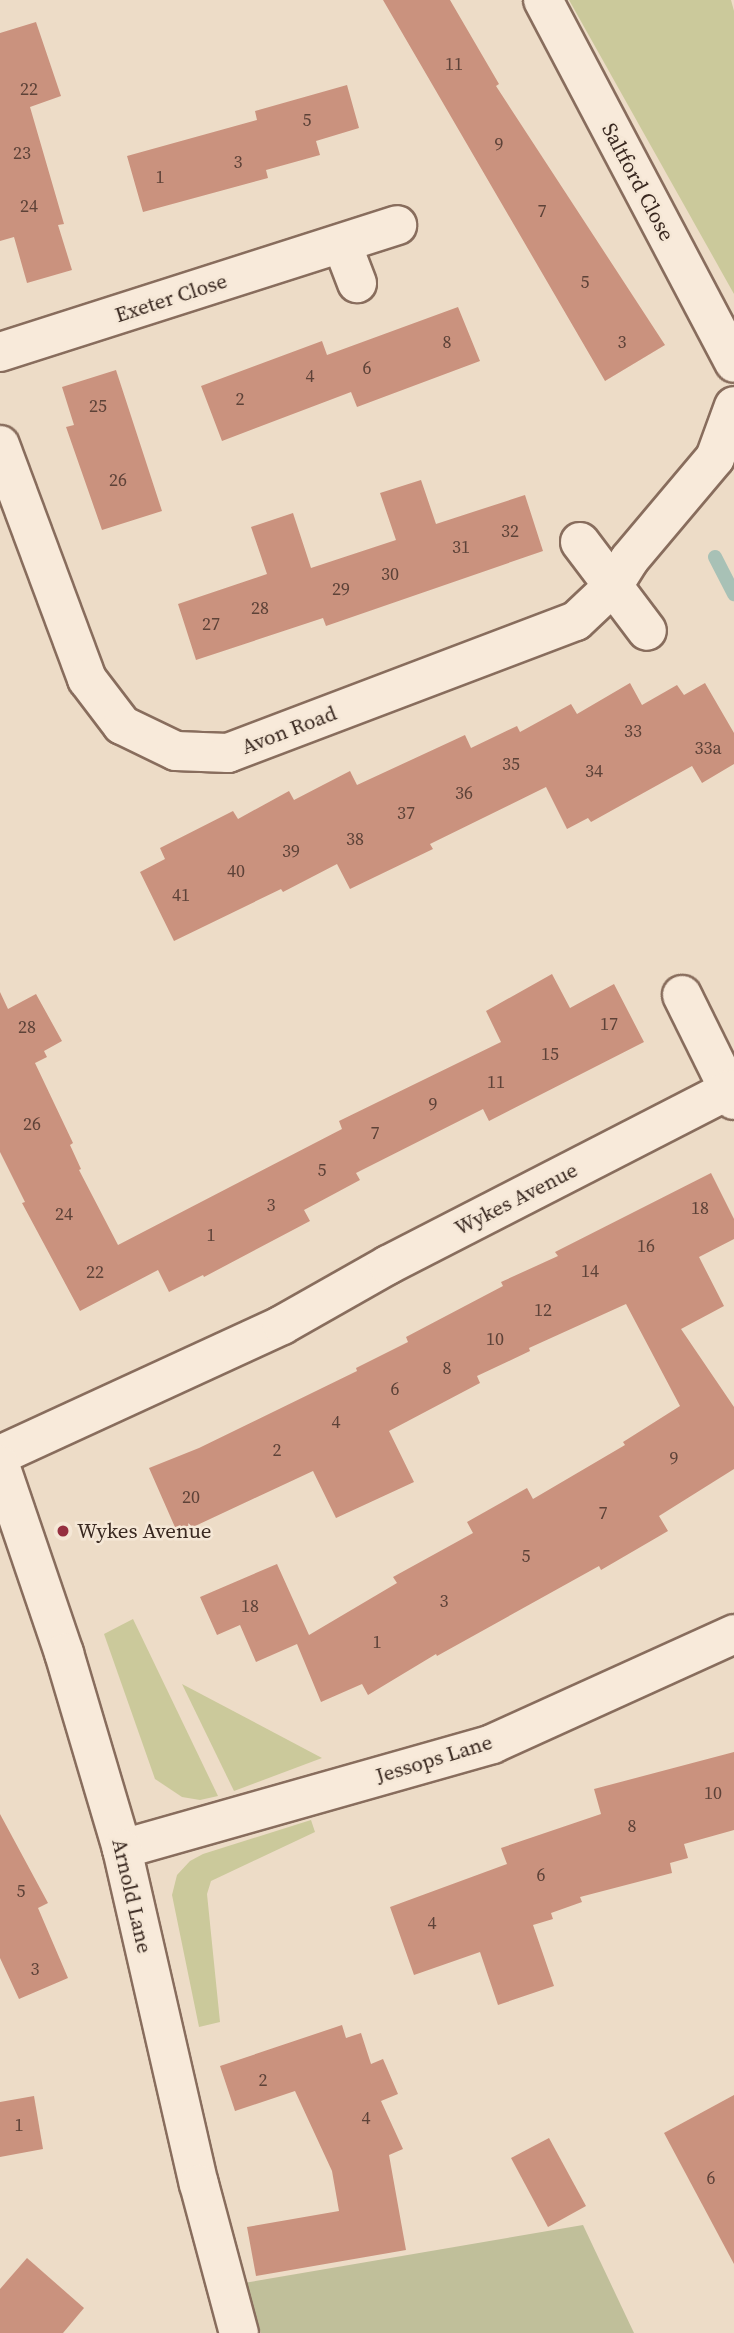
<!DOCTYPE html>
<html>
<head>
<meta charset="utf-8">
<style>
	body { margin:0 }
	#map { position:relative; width:734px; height:2333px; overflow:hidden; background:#eddcc7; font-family:"Source Serif 4",serif }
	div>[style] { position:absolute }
	.green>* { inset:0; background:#cbc99b }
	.cemetery>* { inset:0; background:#c0bf9a }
	.stream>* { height:14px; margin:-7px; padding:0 7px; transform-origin:7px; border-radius:7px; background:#a8c1b6 }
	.building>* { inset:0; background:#ca927e }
	.roads { filter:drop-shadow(2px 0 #886d5d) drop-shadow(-2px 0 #886d5d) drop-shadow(0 2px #886d5d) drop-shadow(0 -2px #886d5d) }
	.minor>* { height:38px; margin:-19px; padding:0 19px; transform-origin:19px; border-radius:19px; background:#f8eada }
	.tertiary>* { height:38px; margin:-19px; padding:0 19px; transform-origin:19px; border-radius:19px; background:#f8eada }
	.dots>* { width:19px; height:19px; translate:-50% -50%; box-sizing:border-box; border:4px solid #f5e7d6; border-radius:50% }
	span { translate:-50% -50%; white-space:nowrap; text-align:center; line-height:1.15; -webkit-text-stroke:5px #f5e7d6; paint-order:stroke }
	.number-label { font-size:18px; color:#5d4238 }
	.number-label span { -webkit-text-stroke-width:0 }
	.street-label { font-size:21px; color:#392820 }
	.poi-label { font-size:21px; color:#392820 }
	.left { translate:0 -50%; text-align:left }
</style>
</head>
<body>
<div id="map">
	<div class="green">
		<div style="clip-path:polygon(569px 0,731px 0,734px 11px,734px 294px)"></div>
		<div style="clip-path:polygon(133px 1619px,218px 1796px,200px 1800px,182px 1797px,155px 1779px,104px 1634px)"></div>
		<div style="clip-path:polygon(182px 1684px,322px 1758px,234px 1791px)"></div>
		<div style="clip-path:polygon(311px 1820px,315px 1832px,211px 1881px,207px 1894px,220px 2022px,199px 2027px,172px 1895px,177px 1875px,190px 1861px,203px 1854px)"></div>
	</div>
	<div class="cemetery">
		<div style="clip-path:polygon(583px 2225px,634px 2333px,261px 2333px,244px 2283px)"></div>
	</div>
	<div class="stream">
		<div style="left:715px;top:557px;width:42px;rotate:62.8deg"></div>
	</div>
	<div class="building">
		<div style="clip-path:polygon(383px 0,450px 0,499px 84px,496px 86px,665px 345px,605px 381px)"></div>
		<div style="clip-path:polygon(36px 22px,61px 96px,30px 107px,64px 224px,58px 225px,72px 270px,27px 283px,14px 237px,0 241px,0 33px)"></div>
		<div style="clip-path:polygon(347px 85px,359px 128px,316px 141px,320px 155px,266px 170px,268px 178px,143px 212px,127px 156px,257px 120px,255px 111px)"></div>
		<div style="clip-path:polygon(458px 307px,480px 361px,357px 407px,351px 392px,222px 441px,201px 386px,322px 341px,327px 355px)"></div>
		<div style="clip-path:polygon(116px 370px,162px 511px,102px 530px,66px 427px,74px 425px,62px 387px)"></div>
		<div style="clip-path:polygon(421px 480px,436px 524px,525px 495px,543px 551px,326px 626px,323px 618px,196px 660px,178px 604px,267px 574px,251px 527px,293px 513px,311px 568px,396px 540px,380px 493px)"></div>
		<div style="clip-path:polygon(630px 683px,642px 705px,677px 685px,684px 695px,705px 683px,734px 733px,734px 764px,702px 783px,692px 766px,591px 822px,588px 818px,567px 829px,546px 787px,430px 844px,433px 849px,350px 889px,337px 864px,283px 892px,281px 889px,174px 941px,140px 872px,165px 859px,160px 848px,233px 811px,238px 819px,289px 791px,294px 800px,350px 771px,357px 785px,465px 735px,471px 748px,517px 726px,520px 732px,571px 704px,577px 714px)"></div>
		<div style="clip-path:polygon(552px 974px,570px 1008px,614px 984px,644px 1042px,489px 1121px,483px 1109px,356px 1173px,360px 1180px,304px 1210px,310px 1221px,204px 1277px,203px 1275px,169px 1292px,158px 1270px,80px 1311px,22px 1203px,25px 1202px,0 1152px,0 992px,8px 1009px,36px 994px,62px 1041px,44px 1051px,47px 1057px,35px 1063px,73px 1143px,70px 1145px,81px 1169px,79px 1170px,118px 1245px,342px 1129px,339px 1121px,501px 1042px,486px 1011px)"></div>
		<div style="clip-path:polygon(711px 1173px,734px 1219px,734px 1239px,699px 1257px,724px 1306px,681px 1329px,734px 1407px,734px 1469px,659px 1516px,668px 1531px,601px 1570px,599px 1566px,437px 1656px,436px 1654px,368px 1695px,362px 1684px,321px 1702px,297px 1644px,256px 1662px,240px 1625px,217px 1635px,200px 1597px,277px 1564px,309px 1635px,397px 1583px,393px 1577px,473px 1533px,467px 1522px,527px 1488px,533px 1499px,625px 1445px,623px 1442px,680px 1406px,626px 1304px,529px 1348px,530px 1351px,477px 1376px,480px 1383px,389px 1431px,414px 1482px,336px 1518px,313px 1471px,178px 1534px,149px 1468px,199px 1448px,357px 1371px,356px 1368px,408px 1342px,406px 1337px,503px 1286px,501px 1282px,558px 1256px,555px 1252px)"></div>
		<div style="clip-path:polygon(734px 1752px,734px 1830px,684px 1844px,688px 1858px,670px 1863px,672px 1873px,580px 1897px,582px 1902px,551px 1913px,553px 1919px,533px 1925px,554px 1986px,498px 2005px,480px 1952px,414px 1975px,390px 1907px,507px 1864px,501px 1848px,601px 1814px,594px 1789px)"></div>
		<div style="clip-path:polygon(0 1814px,48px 1903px,38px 1908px,68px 1978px,19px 1999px,0 1958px)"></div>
		<div style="clip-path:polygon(342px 2025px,346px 2038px,361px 2033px,371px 2064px,383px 2059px,398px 2094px,381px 2101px,403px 2149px,389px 2155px,406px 2250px,256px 2276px,247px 2227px,339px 2211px,332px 2171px,295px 2091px,235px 2111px,220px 2066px)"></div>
		<div style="clip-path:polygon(734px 2095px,734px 2264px,664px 2133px)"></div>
		<div style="clip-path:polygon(34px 2096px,43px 2149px,0 2157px,0 2102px)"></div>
		<div style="clip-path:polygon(549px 2138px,586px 2206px,548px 2227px,511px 2158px)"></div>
		<div style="clip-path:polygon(27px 2258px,84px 2308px,63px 2333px,0 2333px,0 2289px)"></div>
	</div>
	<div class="roads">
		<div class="minor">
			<div style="left:543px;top:0;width:410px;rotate:62.2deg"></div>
			<div style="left:342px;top:244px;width:42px;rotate:69deg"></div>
			<div style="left:0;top:352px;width:417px;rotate:-17.7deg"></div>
			<div style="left:0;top:445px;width:250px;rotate:69.6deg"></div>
			<div style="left:87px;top:679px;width:58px;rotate:52.7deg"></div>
			<div style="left:122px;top:725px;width:60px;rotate:25.7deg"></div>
			<div style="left:176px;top:751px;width:52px;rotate:2.2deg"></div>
			<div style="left:228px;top:753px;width:372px;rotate:-20.8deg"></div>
			<div style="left:576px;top:621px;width:51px;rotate:-43.4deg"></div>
			<div style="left:613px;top:586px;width:31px;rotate:-58deg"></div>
			<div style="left:629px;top:560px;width:133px;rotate:-49.9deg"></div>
			<div style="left:715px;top:458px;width:55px;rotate:-69.9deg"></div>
			<div style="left:580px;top:542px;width:111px;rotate:53deg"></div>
			<div style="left:682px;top:995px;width:117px;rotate:63.7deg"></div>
			<div style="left:0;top:1455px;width:311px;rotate:-24.7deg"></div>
			<div style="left:282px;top:1325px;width:122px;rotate:-29.5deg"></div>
			<div style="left:388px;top:1265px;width:383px;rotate:-27.2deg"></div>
			<div style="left:122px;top:1849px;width:385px;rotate:-15.8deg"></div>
			<div style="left:492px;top:1744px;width:266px;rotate:-24.4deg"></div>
		</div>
		<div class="tertiary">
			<div style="left:0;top:1465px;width:199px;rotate:71.2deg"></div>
			<div style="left:64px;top:1653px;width:204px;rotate:73.5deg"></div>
			<div style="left:122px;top:1849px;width:344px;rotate:77.1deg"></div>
			<div style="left:199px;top:2184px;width:154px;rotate:75deg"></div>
		</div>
	</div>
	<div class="dots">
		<div style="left:63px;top:1531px;background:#952f40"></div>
	</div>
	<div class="number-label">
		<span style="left:454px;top:64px">11</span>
		<span style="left:29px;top:89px">22</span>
		<span style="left:307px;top:120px">5</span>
		<span style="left:499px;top:144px">9</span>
		<span style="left:22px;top:153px">23</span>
		<span style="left:238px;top:162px">3</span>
		<span style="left:160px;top:177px">1</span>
		<span style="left:29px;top:206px">24</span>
		<span style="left:542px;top:211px">7</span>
		<span style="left:585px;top:282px">5</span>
		<span style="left:447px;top:342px">8</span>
		<span style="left:622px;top:342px">3</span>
		<span style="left:367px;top:368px">6</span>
		<span style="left:310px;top:376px">4</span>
		<span style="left:240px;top:399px">2</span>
		<span style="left:98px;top:406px">25</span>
		<span style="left:118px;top:480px">26</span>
		<span style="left:510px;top:531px">32</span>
		<span style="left:461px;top:547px">31</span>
		<span style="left:390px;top:574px">30</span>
		<span style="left:341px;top:589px">29</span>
		<span style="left:260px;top:608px">28</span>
		<span style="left:211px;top:624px">27</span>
		<span style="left:633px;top:731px">33</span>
		<span style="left:708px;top:748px">33a</span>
		<span style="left:511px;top:764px">35</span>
		<span style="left:594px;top:771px">34</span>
		<span style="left:464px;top:793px">36</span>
		<span style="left:406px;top:813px">37</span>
		<span style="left:355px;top:839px">38</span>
		<span style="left:291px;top:851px">39</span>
		<span style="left:236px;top:871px">40</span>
		<span style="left:181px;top:895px">41</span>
		<span style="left:609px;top:1024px">17</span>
		<span style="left:27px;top:1027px">28</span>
		<span style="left:550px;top:1054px">15</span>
		<span style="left:496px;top:1082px">11</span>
		<span style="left:433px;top:1104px">9</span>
		<span style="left:32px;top:1124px">26</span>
		<span style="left:375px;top:1133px">7</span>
		<span style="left:322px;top:1170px">5</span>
		<span style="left:271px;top:1205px">3</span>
		<span style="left:700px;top:1208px">18</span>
		<span style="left:64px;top:1214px">24</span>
		<span style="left:211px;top:1235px">1</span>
		<span style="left:646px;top:1246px">16</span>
		<span style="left:590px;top:1271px">14</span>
		<span style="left:95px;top:1272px">22</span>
		<span style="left:543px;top:1310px">12</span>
		<span style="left:495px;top:1339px">10</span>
		<span style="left:447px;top:1368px">8</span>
		<span style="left:395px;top:1389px">6</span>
		<span style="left:336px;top:1422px">4</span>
		<span style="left:277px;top:1450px">2</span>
		<span style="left:674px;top:1458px">9</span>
		<span style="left:191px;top:1497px">20</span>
		<span style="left:603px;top:1513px">7</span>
		<span style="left:526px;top:1556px">5</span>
		<span style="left:444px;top:1601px">3</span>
		<span style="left:250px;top:1606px">18</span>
		<span style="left:377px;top:1642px">1</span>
		<span style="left:713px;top:1793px">10</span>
		<span style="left:632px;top:1826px">8</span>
		<span style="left:541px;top:1875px">6</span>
		<span style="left:21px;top:1891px">5</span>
		<span style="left:432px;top:1923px">4</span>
		<span style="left:35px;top:1969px">3</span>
		<span style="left:263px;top:2080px">2</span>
		<span style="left:366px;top:2118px">4</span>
		<span style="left:19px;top:2125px">1</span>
		<span style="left:711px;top:2178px">6</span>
	</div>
	<div class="street-label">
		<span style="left:638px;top:182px;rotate:62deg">Saltford Close</span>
		<span style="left:171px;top:298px;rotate:-18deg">Exeter Close</span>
		<span style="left:289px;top:730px;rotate:-21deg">Avon Road</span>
		<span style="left:516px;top:1199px;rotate:-27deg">Wykes Avenue</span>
		<span style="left:434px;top:1759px;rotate:-17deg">Jessops Lane</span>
		<span style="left:132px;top:1896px;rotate:77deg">Arnold Lane</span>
	</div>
	<div class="poi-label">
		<span class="left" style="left:77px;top:1531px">Wykes Avenue</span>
	</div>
</div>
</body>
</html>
